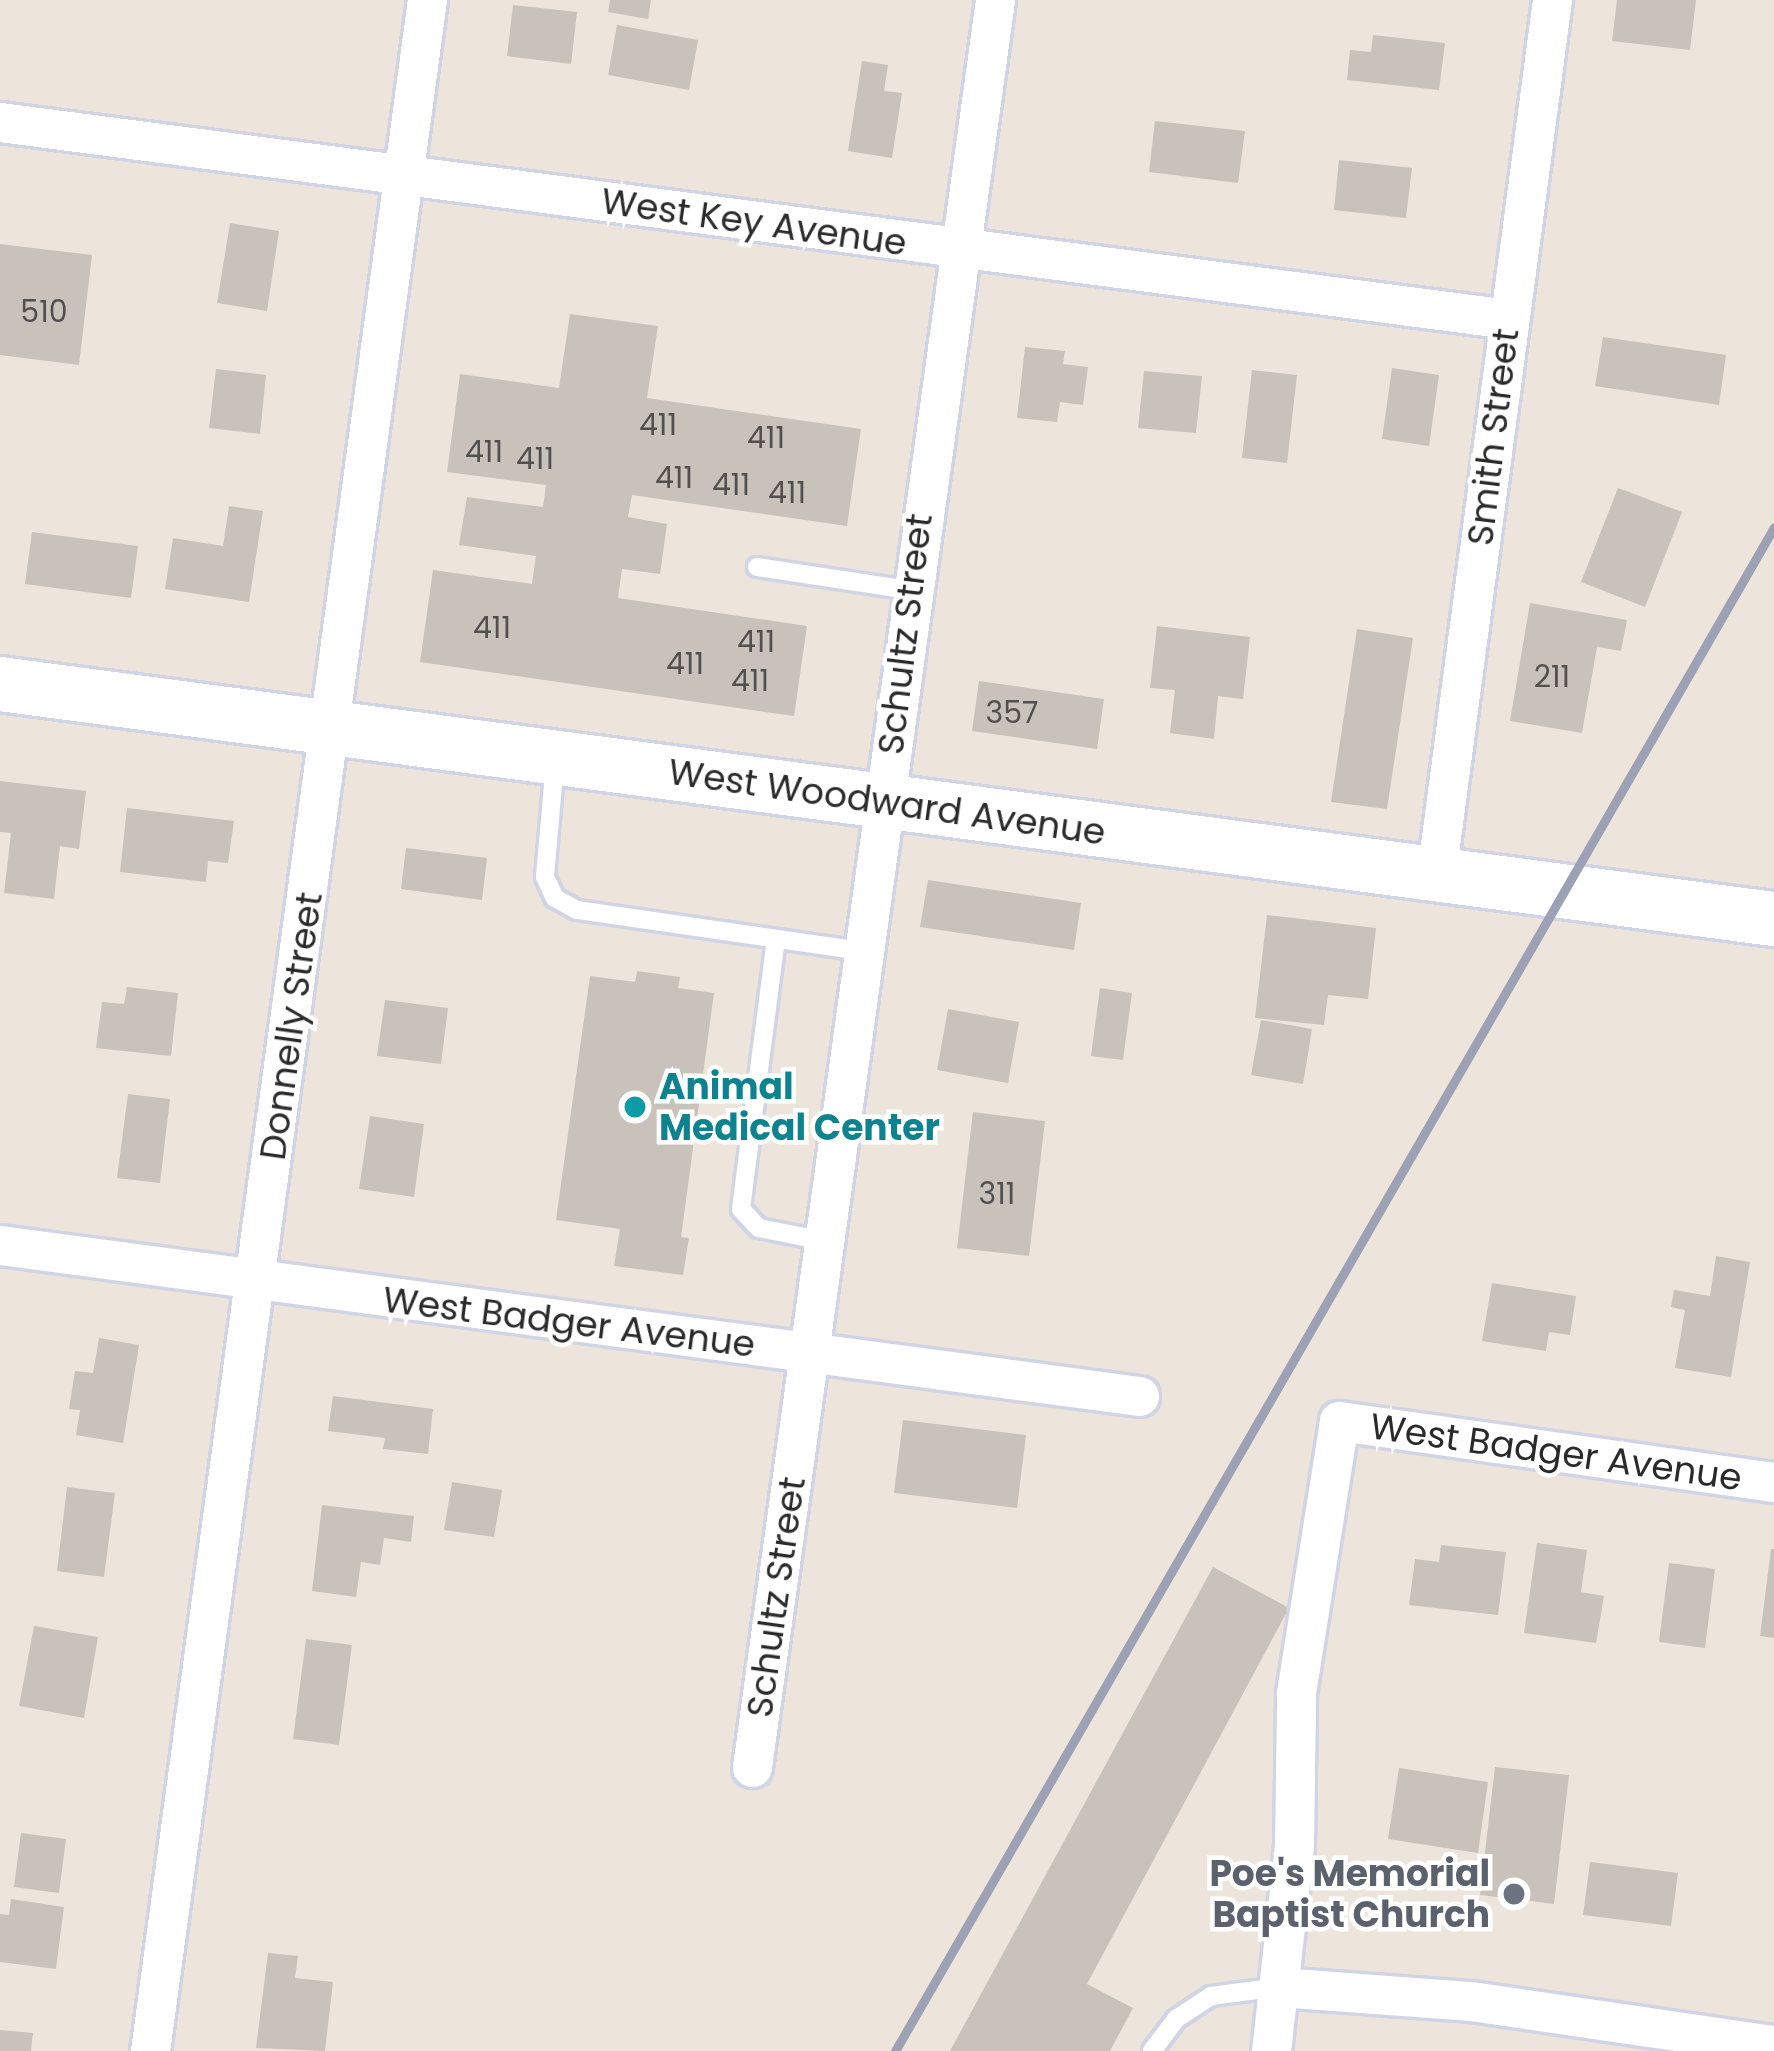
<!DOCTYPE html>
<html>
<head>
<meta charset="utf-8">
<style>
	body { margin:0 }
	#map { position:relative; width:1774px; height:2051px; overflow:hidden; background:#ede5db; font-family:Poppins,sans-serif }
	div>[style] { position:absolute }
	.building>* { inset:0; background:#c8c2bb }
	.roads { filter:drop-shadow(3px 0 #d0d4e4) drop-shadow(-3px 0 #d0d4e4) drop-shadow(0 3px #d0d4e4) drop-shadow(0 -3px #d0d4e4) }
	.lane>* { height:18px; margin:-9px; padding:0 9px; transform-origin:9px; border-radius:9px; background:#fff }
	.street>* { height:39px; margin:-19.5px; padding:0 19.5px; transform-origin:19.5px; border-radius:19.5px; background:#fff }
	.secondary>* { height:54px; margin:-27px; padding:0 27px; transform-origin:27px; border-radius:27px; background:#fff }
	.rail>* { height:9px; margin:-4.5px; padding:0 4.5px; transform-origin:4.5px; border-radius:4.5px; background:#9da1b5 }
	.dots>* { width:33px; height:33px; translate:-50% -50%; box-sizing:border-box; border:6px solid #fff; border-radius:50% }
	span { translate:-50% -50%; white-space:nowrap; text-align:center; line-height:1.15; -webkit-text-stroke:9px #fff; paint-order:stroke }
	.number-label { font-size:30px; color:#52504e }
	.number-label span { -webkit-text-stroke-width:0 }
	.street-label { font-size:36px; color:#2a2a2a }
	.culture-label { font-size:36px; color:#0d838f; font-weight:700 }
	.left { translate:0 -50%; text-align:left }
	.worship-label { font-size:36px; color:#5b616d; font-weight:700 }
	.right { translate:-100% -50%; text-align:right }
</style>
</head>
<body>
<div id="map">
	<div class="building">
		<div style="clip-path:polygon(610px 0,651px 0,648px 19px,608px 12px)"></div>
		<div style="clip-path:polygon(1617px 0,1696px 0,1690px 50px,1612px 41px)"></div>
		<div style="clip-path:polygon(513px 5px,577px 12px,571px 64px,507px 56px)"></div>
		<div style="clip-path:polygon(617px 25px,698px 40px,689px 90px,608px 75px)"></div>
		<div style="clip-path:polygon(1373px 35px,1445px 43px,1439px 90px,1347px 80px,1350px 50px,1371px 52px)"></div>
		<div style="clip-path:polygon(862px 61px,888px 65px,884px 91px,902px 93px,892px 158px,848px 151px)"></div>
		<div style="clip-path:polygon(1155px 121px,1245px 131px,1238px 183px,1149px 172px)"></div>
		<div style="clip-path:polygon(1339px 160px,1412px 168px,1406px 218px,1334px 210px)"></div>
		<div style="clip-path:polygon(230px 223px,279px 231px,267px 311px,217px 303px)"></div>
		<div style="clip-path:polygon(0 244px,92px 255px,79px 365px,0 355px)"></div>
		<div style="clip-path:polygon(570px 314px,658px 326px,647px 398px,861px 429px,847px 526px,632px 495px,628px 517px,667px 524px,660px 574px,622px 569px,618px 598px,807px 626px,794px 716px,420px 662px,433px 570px,532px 584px,536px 556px,459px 545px,467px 497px,543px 507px,546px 485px,447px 472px,460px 374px,559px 388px)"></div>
		<div style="clip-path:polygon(1603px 337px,1726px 355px,1719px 405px,1595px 386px)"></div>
		<div style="clip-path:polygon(1025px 347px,1065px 351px,1063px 364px,1088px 367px,1083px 405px,1060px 402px,1057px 422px,1017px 418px)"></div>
		<div style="clip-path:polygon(1392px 368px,1439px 375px,1429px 446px,1382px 439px)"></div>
		<div style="clip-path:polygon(216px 369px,266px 375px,260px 434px,209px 428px)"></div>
		<div style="clip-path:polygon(1252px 370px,1297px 375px,1287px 463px,1242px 458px)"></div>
		<div style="clip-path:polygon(1144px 371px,1202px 376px,1196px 433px,1138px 428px)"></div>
		<div style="clip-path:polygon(1618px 488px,1682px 512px,1645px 607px,1581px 582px)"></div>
		<div style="clip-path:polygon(229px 506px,263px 511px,249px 602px,165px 589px,173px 538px,223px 546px)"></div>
		<div style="clip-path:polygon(32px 532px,138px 546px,131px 598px,25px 584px)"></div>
		<div style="clip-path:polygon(1530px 603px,1627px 620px,1621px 651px,1597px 647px,1582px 733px,1510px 721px)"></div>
		<div style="clip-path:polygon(1157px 626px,1250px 637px,1243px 699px,1218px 696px,1214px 739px,1170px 733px,1175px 690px,1150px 688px)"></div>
		<div style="clip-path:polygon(1357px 629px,1413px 638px,1387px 809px,1331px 802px)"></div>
		<div style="clip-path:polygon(979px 681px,1104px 699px,1097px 749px,972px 731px)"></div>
		<div style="clip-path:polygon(0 781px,86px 791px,79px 849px,60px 846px,54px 899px,4px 893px,11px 833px,0 832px)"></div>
		<div style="clip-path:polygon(127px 808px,234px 821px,228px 863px,208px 861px,206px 882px,120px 872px)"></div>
		<div style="clip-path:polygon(406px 848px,487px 858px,482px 900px,401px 889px)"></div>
		<div style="clip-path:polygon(928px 880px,1081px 903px,1074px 950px,920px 927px)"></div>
		<div style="clip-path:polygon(1267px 915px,1376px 928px,1368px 999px,1328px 995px,1324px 1025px,1255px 1018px)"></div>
		<div style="clip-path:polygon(637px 971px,680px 977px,678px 988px,714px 993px,681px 1237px,689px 1238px,683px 1275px,614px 1266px,620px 1229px,556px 1220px,590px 976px,635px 982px)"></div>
		<div style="clip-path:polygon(127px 987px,178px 993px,171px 1056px,96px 1048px,102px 1002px,124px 1004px)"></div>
		<div style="clip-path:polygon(1100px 988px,1132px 993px,1123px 1060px,1091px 1056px)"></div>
		<div style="clip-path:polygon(385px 1000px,448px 1008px,441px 1064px,377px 1056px)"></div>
		<div style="clip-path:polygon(948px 1009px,1019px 1022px,1008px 1083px,937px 1070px)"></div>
		<div style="clip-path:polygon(1261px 1020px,1312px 1029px,1303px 1084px,1251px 1075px)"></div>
		<div style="clip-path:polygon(128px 1094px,170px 1099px,160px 1183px,117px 1178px)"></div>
		<div style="clip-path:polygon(973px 1112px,1045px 1121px,1029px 1256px,957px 1248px)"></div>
		<div style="clip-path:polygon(370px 1116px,424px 1124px,414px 1197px,359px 1189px)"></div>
		<div style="clip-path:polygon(1716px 1256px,1750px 1262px,1731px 1377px,1675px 1368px,1685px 1310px,1671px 1307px,1674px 1290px,1710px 1296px)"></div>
		<div style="clip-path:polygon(1492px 1283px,1576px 1296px,1570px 1335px,1549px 1332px,1546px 1351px,1482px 1341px)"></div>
		<div style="clip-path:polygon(99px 1338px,139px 1345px,123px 1443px,76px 1435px,80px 1410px,69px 1409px,75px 1371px,93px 1373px)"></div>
		<div style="clip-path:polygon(333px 1396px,433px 1409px,428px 1454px,383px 1449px,385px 1438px,328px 1431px)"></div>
		<div style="clip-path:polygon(903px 1420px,1026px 1435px,1017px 1508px,894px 1493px)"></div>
		<div style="clip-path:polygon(452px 1482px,502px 1490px,494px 1537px,444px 1530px)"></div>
		<div style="clip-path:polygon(67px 1487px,115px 1493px,104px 1577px,57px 1571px)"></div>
		<div style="clip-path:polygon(322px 1505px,414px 1516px,411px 1542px,384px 1538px,380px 1565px,361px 1562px,356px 1597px,312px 1591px)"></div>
		<div style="clip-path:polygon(1537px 1543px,1587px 1550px,1581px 1592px,1604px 1596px,1596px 1643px,1524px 1633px)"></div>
		<div style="clip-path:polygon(1441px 1545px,1506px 1552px,1498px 1615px,1409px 1605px,1415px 1559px,1439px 1562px)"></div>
		<div style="clip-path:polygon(1771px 1549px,1774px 1549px,1774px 1638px,1760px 1636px)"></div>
		<div style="clip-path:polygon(1669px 1563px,1715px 1569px,1705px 1648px,1659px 1642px)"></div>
		<div style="clip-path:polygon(1213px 1567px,1289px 1608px,1087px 1984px,1133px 2008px,1110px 2051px,950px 2051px)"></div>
		<div style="clip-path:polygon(34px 1626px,98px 1637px,84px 1718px,19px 1706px)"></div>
		<div style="clip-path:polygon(306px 1639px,352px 1645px,339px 1745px,293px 1739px)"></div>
		<div style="clip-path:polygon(1495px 1767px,1569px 1775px,1554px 1904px,1480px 1895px)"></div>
		<div style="clip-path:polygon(1399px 1768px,1488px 1782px,1478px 1853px,1388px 1839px)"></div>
		<div style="clip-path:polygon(21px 1833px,66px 1839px,59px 1893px,14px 1887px)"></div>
		<div style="clip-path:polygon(1590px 1862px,1678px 1873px,1671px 1926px,1583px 1915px)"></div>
		<div style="clip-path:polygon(11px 1899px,64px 1907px,56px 1969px,0 1962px,0 1914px,9px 1915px)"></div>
		<div style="clip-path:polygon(268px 1953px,298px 1956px,295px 1978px,333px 1982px,325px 2051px,256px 2048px)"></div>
		<div style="clip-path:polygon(0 2030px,33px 2033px,31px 2051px,0 2051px)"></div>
	</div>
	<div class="roads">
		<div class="lane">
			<div style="left:757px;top:567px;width:154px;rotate:8.6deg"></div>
			<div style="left:555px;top:762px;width:115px;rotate:95deg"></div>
			<div style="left:545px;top:877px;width:23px;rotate:65deg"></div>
			<div style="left:555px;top:898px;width:25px;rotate:29deg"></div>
			<div style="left:577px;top:910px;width:286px;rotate:8.2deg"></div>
			<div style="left:776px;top:939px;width:272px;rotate:97.4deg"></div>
			<div style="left:741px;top:1209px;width:26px;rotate:47deg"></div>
			<div style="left:759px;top:1228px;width:66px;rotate:11.3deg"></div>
			<div style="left:1152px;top:2051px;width:40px;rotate:-53deg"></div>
			<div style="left:1176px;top:2019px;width:42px;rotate:-33.3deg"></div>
			<div style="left:1211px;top:1996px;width:69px;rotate:-7.5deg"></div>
		</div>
		<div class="street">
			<div style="left:0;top:122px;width:1522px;rotate:7.44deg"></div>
			<div style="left:1436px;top:875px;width:883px;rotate:-82.45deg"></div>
			<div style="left:0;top:1245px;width:1149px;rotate:7.55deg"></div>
			<div style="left:752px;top:1767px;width:1784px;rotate:-82.17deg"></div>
			<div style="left:1279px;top:1987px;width:193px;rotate:4.2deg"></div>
			<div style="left:1471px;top:2001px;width:306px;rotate:8.3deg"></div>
			<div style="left:150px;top:2051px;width:2070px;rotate:-82.31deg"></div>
			<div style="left:1271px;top:2051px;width:207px;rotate:-83.6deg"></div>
			<div style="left:1294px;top:1845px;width:152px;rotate:-89.2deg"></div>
			<div style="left:1296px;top:1693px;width:275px;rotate:-81deg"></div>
			<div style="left:1339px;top:1421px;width:439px;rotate:8deg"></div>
		</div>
		<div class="secondary">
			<div style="left:0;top:684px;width:1789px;rotate:7.55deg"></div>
		</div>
	</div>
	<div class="rail">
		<div style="left:895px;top:2051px;width:1759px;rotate:-60.02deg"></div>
	</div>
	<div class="dots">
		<div style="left:635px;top:1107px;background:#0f9aa8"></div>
		<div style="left:1514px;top:1894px;background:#6b7280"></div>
	</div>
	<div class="number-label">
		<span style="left:44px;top:312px">510</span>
		<span style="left:658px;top:425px">411</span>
		<span style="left:766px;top:438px">411</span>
		<span style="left:484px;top:452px">411</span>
		<span style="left:535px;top:459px">411</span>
		<span style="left:674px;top:478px">411</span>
		<span style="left:731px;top:485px">411</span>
		<span style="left:787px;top:493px">411</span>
		<span style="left:492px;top:628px">411</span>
		<span style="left:756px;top:642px">411</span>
		<span style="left:685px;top:664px">411</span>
		<span style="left:1552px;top:677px">211</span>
		<span style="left:750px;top:681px">411</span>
		<span style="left:1012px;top:713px">357</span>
		<span style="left:997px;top:1194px">311</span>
	</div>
	<div class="street-label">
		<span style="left:754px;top:222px;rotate:8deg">West Key Avenue</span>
		<span style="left:1493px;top:437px;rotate:-83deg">Smith Street</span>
		<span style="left:905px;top:634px;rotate:-83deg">Schultz Street</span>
		<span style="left:887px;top:802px;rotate:8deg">West Woodward Avenue</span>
		<span style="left:291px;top:1026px;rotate:-82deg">Donnelly Street</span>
		<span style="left:569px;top:1322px;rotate:7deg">West Badger Avenue</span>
		<span style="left:1556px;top:1452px;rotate:8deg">West Badger Avenue</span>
		<span style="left:776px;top:1597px;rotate:-82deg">Schultz Street</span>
	</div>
	<div class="culture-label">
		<span class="left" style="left:659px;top:1107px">Animal<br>Medical Center</span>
	</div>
	<div class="worship-label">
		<span class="right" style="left:1490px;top:1894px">Poe's Memorial<br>Baptist Church</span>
	</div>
</div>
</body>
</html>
